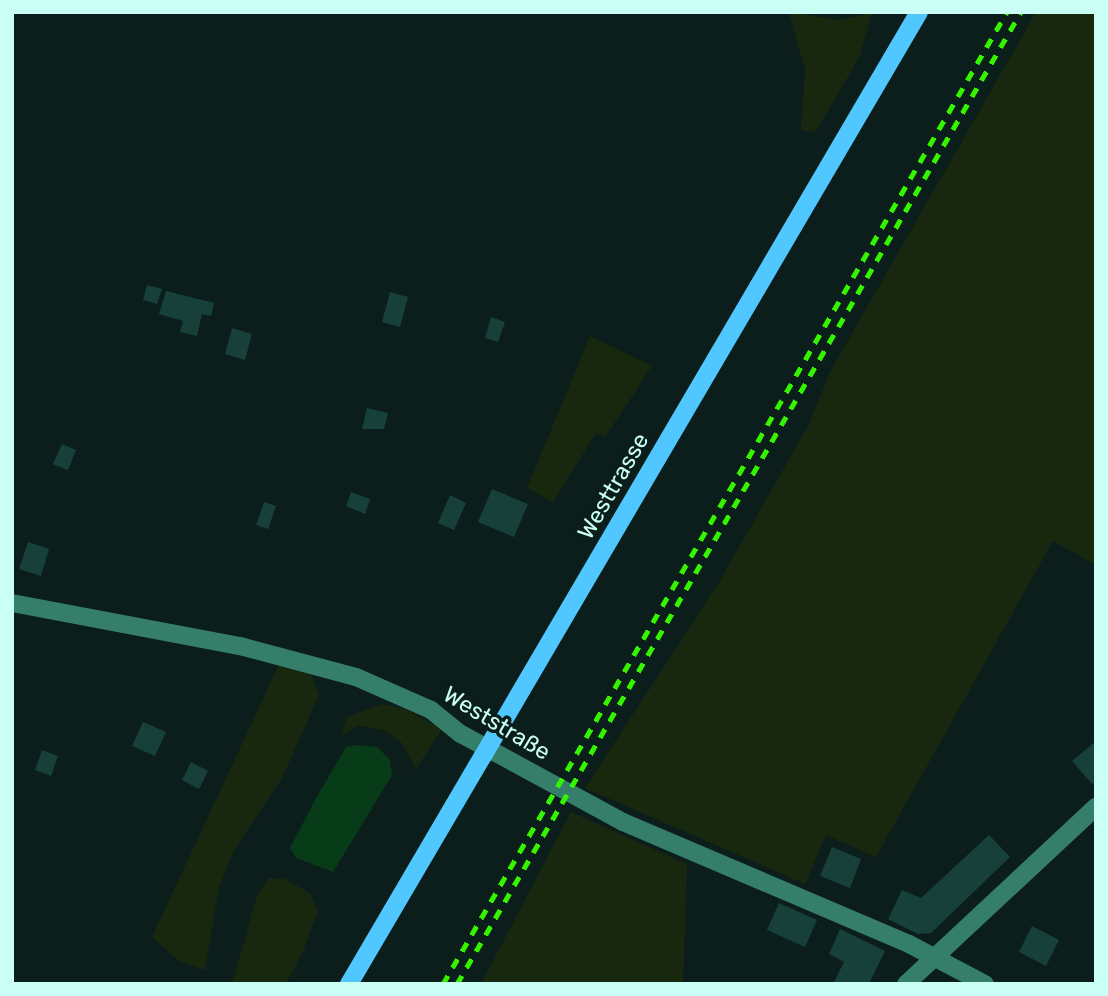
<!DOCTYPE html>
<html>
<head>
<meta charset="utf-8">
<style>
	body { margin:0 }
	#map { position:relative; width:1108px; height:996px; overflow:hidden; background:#0c1e1c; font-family:Rubik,sans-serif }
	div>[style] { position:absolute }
	.green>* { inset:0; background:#17280f }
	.water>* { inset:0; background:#083b18 }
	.building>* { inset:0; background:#17403b }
	.minor>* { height:18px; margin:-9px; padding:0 9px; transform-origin:9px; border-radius:9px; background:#357e6a }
	.major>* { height:18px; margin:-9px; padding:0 9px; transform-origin:9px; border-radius:9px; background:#50c8ff }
	.rail>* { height:5px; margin-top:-2.5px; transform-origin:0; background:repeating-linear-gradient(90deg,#34f400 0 10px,transparent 0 19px) }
	.major-bridge>* { height:18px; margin:-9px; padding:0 9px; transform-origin:9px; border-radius:9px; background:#50c8ff }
	span { translate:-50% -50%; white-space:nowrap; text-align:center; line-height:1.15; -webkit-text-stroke:7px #0c1e1c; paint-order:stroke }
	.street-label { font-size:23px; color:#c9fff4 }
	.frame { position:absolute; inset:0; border:14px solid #c9fff4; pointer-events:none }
</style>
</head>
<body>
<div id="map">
	<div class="green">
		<div style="clip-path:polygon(789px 12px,839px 20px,872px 13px,859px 58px,815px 132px,801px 130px,805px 69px)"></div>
		<div style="clip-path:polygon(1036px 12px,1096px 12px,1096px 565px,1053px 541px,876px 857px,826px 835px,805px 884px,585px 788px,721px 579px,809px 424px,831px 370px)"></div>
		<div style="clip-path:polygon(590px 336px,652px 366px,605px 437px,596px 433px,553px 502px,527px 488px)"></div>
		<div style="clip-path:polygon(281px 660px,310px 673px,319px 695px,282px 778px,235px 849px,219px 887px,205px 970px,180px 962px,152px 937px)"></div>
		<div style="clip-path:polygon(382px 704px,405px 709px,442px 729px,416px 769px,402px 743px,386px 731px,358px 725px,341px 736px,347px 717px)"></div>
		<div style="clip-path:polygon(571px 812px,687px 864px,683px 984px,481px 984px)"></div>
		<div style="clip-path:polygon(269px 878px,284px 879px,310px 893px,318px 911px,304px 949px,286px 984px,232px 984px,257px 896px)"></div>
	</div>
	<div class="water">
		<div style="clip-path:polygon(358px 745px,377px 747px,390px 760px,392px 775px,333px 872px,296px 858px,290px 848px,315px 800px,346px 747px)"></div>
	</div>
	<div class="building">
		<div style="clip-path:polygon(147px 285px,162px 289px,157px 304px,143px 300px)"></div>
		<div style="clip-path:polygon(166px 291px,214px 303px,211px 316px,202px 314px,197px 336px,180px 332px,183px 321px,159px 314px)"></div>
		<div style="clip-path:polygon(390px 292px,408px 297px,400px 327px,382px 322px)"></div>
		<div style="clip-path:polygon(491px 317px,505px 322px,498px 342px,485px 338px)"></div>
		<div style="clip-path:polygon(232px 328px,252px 334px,245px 360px,225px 354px)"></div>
		<div style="clip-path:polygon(367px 408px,388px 413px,384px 429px,362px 429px)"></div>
		<div style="clip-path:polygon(62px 444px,76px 450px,68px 470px,53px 464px)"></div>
		<div style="clip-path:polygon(492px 489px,528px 504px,514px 537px,478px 522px)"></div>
		<div style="clip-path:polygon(351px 492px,370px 499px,365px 514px,346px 506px)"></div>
		<div style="clip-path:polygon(450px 495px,466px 503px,454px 530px,438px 523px)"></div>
		<div style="clip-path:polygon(264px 502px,276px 506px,268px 529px,256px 525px)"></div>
		<div style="clip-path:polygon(28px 542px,49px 549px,41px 576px,19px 569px)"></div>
		<div style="clip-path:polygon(143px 722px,166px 732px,155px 756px,132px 746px)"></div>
		<div style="clip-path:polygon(1096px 741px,1096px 781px,1092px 784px,1072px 761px)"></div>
		<div style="clip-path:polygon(42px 750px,58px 756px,51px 776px,35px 770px)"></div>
		<div style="clip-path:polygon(191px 762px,208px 771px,199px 789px,182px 780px)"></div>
		<div style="clip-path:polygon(989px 835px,1010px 857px,931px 933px,918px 934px,888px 919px,902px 890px,921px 898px)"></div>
		<div style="clip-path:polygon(832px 847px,861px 859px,850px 888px,820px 876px)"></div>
		<div style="clip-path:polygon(779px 903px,817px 920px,805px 947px,767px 930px)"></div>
		<div style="clip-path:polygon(1032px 926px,1059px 940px,1046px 966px,1019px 952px)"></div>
		<div style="clip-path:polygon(840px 929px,885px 951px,869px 984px,833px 984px,844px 962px,829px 954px)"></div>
	</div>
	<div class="minor">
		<div style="left:12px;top:603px;width:232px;rotate:10.7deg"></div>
		<div style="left:240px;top:646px;width:120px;rotate:15deg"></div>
		<div style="left:356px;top:677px;width:82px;rotate:23.7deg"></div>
		<div style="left:431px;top:710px;width:38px;rotate:39deg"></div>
		<div style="left:461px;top:734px;width:184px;rotate:28.5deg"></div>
		<div style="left:623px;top:822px;width:311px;rotate:23.1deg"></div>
		<div style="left:909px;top:944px;width:86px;rotate:27.8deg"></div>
		<div style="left:906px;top:984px;width:260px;rotate:-43deg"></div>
	</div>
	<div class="major">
		<div style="left:494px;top:737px;width:840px;rotate:-59.62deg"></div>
		<div style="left:349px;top:984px;width:264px;rotate:-59.6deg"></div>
	</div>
	<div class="rail">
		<div style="left:443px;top:984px;width:1124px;rotate:-59.88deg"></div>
		<div style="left:457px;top:984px;width:1124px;rotate:-59.88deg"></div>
	</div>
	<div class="major-bridge">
		<div style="left:483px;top:756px;width:22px;rotate:-60deg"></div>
	</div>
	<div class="street-label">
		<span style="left:613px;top:486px;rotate:-60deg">Westtrasse</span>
		<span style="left:497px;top:723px;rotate:31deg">Weststraße</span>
	</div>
	<div class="frame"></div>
</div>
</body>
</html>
